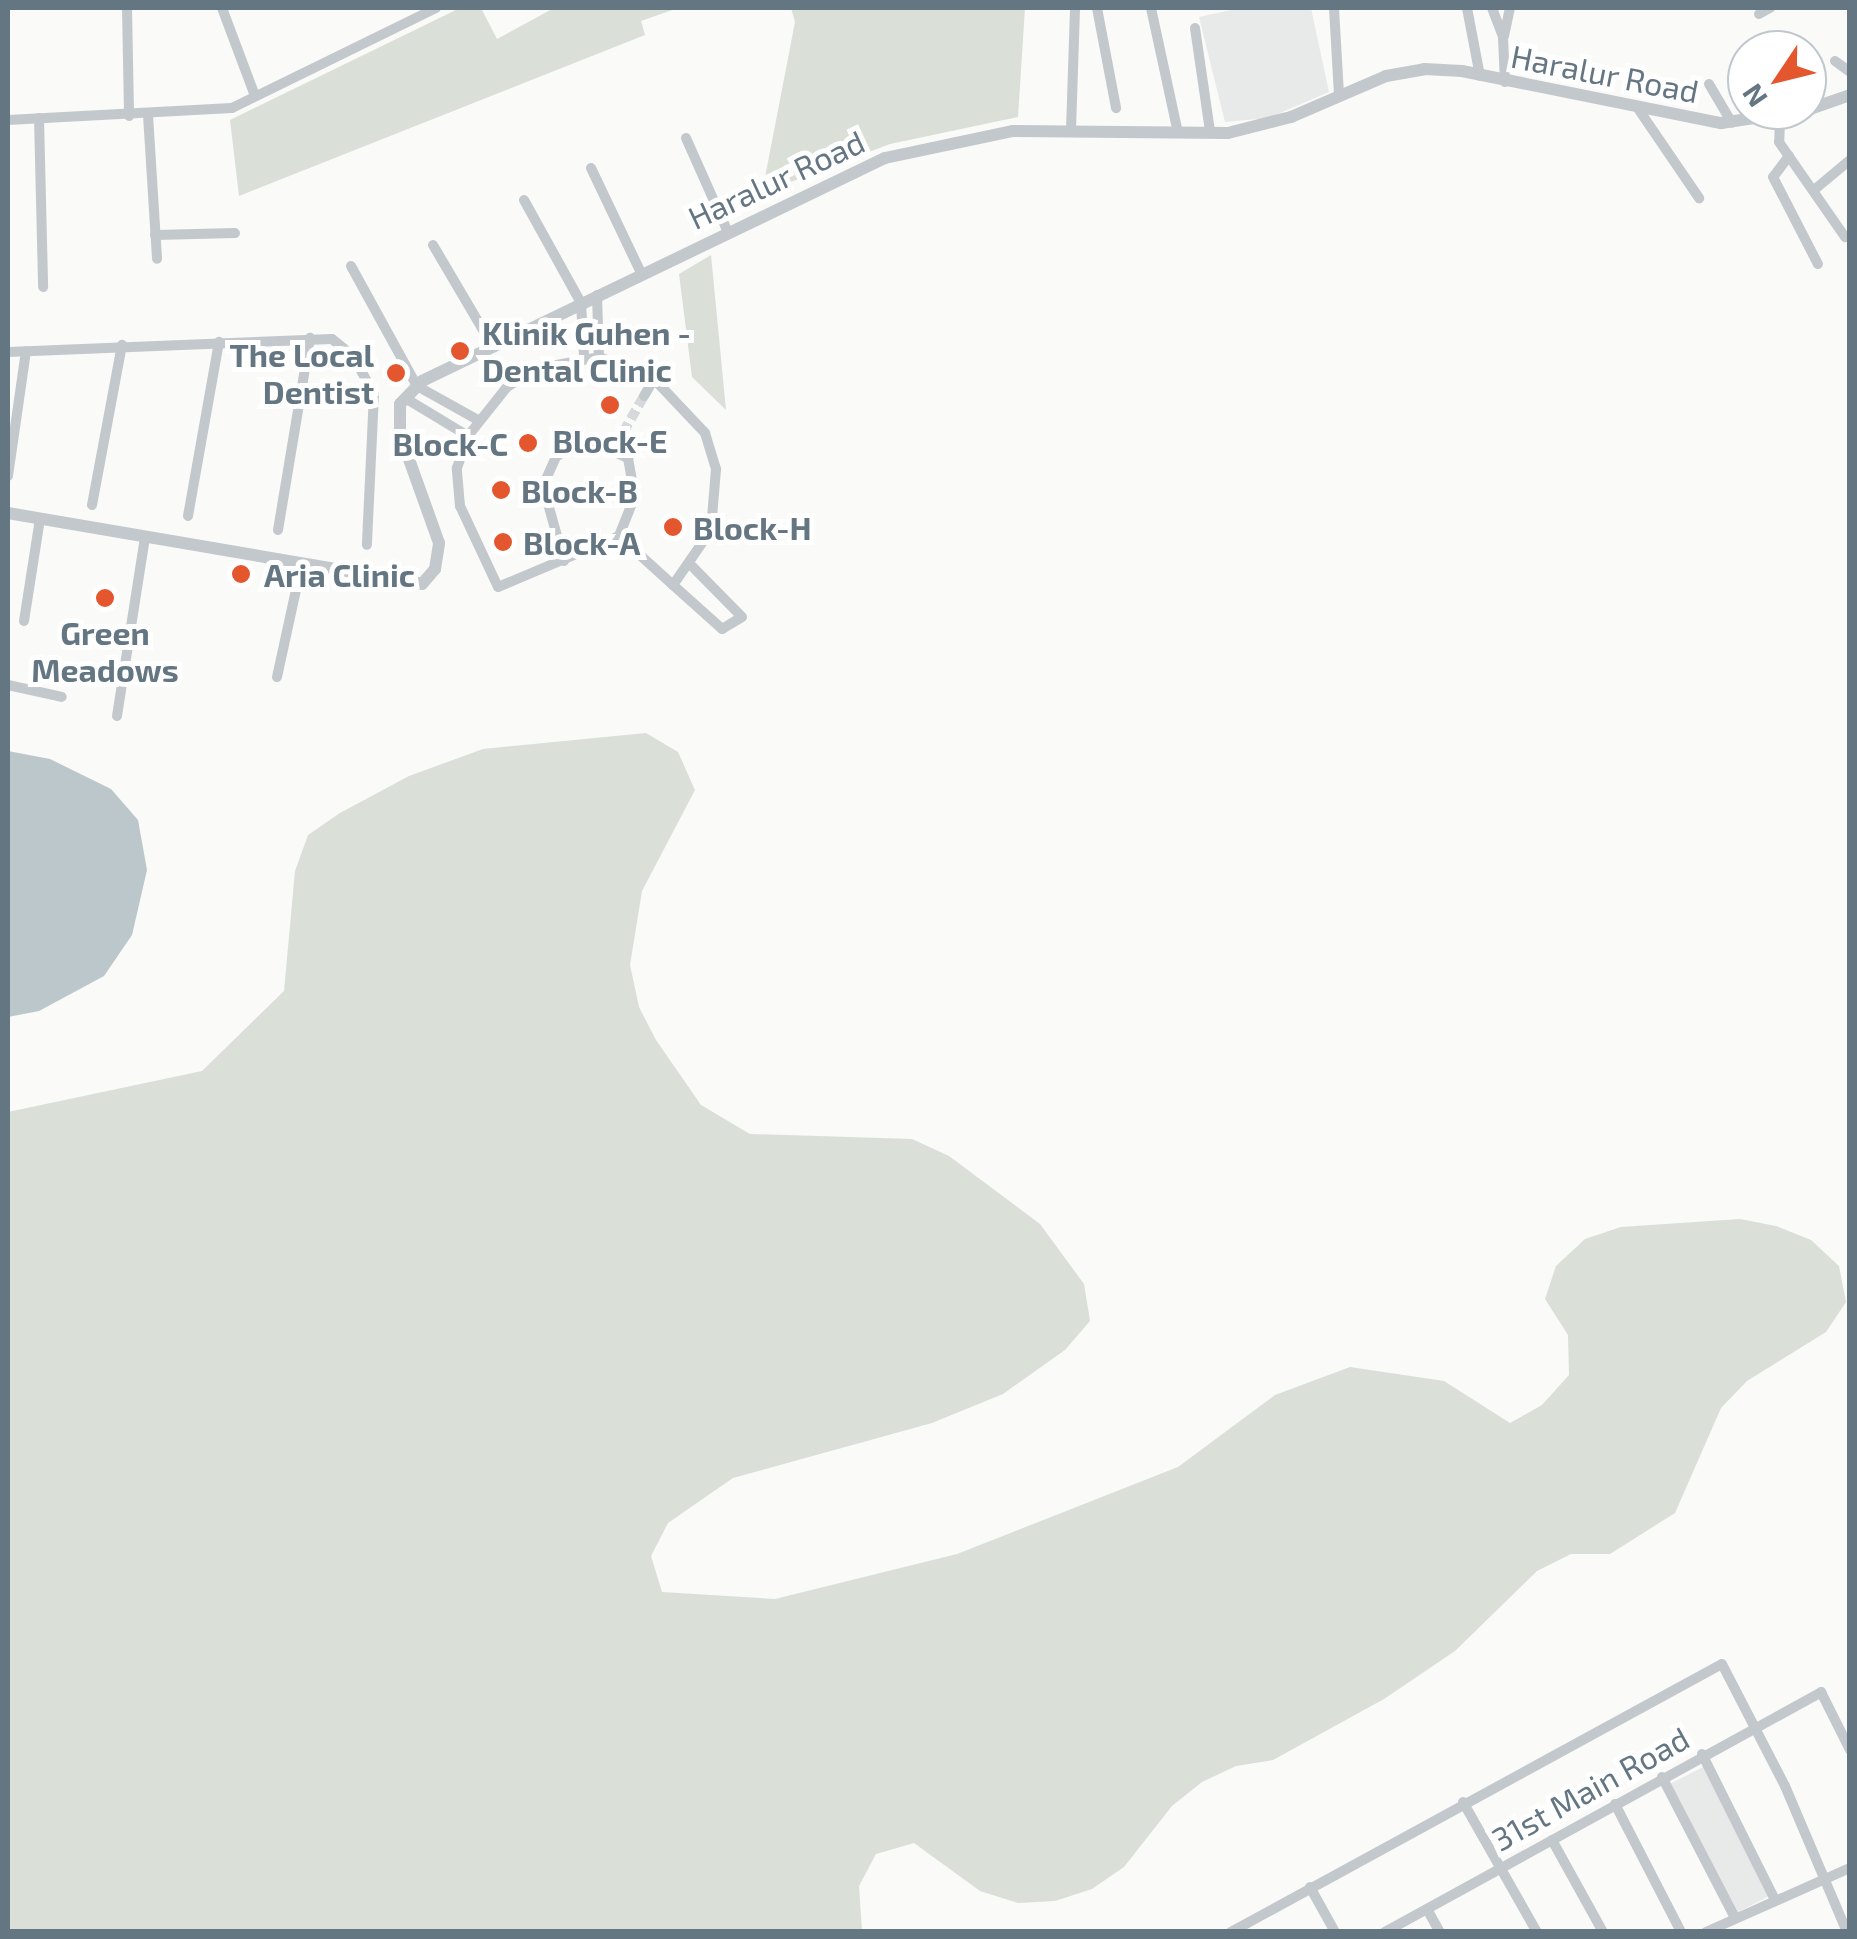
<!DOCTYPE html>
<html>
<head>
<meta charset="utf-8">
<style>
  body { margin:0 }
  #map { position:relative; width:1857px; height:1939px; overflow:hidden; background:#fafaf8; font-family:"Exo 2",sans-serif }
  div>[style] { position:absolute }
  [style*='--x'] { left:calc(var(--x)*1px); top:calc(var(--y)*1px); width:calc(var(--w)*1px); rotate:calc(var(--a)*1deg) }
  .built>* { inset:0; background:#e8e9e9; transform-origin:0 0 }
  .green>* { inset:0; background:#dadfd7 }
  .water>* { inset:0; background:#bbc7cb }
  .minor-tunnel>* { height:10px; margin-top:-5px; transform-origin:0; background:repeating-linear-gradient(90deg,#d5d9db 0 10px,transparent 0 15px) }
  .minor>* { height:10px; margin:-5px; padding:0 5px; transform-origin:5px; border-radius:5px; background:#c3c8cc }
  .tertiary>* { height:12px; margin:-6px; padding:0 6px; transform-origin:6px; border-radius:6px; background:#c3c8cc }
  .dots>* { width:28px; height:28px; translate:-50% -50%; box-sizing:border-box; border:5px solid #fff; border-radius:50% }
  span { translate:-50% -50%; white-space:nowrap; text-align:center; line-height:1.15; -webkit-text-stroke:10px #fff; paint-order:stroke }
  .street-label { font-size:32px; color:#657683 }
  .poi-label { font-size:32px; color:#657683; font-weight:700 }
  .left { translate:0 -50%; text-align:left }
  .right { translate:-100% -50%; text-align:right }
  .frame { position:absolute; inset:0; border:10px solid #657683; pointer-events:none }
  .north { position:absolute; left:1727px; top:30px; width:100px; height:100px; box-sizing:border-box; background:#fff; border:2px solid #c1c8cd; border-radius:50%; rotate:235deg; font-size:28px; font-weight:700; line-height:40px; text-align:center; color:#657683 }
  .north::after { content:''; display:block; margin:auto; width:35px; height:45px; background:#e4572e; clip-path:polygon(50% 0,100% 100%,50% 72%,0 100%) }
</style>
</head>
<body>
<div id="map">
  <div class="built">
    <div style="clip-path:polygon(1240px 8px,1311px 8px,1329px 92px,1268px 118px,1225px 122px,1199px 17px)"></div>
    <div style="left:1703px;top:1767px;width:145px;height:37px;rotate:63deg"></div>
  </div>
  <div class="green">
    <div style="clip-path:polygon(460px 8px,481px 8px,497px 39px,554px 8px,678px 8px,641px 21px,645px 35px,239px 196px,230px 120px)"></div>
    <div style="clip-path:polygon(791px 8px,1025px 8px,1018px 117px,890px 144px,762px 193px,795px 22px)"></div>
    <div style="clip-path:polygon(711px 255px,726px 410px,692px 377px,679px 274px)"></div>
    <div style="clip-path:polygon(646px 733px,678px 752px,695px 790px,642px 891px,630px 965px,639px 1007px,656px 1040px,701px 1105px,750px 1134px,912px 1139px,949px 1156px,1040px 1224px,1084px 1284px,1090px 1321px,1065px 1350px,1003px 1394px,932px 1423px,733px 1478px,668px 1523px,651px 1556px,662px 1592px,775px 1599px,957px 1554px,1178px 1467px,1275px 1395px,1350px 1367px,1444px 1381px,1510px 1423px,1542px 1405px,1569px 1375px,1568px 1335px,1545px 1299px,1556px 1266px,1585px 1239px,1621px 1227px,1740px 1219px,1776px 1226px,1811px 1240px,1839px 1266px,1846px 1302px,1826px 1332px,1747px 1381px,1721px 1408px,1675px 1513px,1610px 1554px,1571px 1554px,1537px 1571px,1455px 1651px,1384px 1699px,1273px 1760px,1236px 1766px,1202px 1782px,1172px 1806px,1124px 1867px,1092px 1889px,1055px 1901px,1018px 1903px,980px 1891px,914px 1843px,876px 1854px,859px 1886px,862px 1931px,8px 1931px,8px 1112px,202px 1071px,284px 991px,295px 871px,308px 835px,340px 813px,409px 776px,483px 749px)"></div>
  </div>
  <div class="water">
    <div style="clip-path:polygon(8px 751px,50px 759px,111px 789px,138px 820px,147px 870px,132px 935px,104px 976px,39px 1011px,8px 1017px)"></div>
  </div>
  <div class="minor-tunnel">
    <div style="--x:616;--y:445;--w:56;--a:-60.3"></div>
  </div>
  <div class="minor">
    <div style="--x:127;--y:8;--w:108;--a:88.9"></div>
    <div style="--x:222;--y:8;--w:94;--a:69.4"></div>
    <div style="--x:1097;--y:8;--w:102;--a:79.2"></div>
    <div style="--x:1151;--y:8;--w:123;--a:77.8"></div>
    <div style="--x:1334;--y:8;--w:87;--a:86.7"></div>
    <div style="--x:1467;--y:8;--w:69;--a:79.2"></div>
    <div style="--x:1492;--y:8;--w:31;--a:69"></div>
    <div style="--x:1503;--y:37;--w:45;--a:87.5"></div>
    <div style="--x:1759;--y:14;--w:13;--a:-29"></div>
    <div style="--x:1195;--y:28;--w:104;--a:81.7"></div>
    <div style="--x:1504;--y:36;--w:29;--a:-78"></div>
    <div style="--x:1835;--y:61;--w:19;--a:36"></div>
    <div style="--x:1709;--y:84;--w:45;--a:59.5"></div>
    <div style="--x:1639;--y:110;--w:107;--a:55.7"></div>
    <div style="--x:148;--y:115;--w:144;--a:86.4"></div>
    <div style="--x:39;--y:118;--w:169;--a:88.6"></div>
    <div style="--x:1780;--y:119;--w:23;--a:92"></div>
    <div style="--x:1779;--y:142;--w:116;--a:55.2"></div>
    <div style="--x:8;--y:120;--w:224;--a:-3.1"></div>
    <div style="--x:232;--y:108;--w:227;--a:-26.1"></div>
    <div style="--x:1071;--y:130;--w:122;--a:-88.1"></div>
    <div style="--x:686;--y:138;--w:101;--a:66"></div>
    <div style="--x:1789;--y:156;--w:26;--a:127"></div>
    <div style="--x:1773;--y:177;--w:98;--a:62.7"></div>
    <div style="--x:591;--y:168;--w:116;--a:64.5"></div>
    <div style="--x:1814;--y:190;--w:47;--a:-39.8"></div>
    <div style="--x:524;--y:200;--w:118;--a:61"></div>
    <div style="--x:581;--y:303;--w:52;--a:86.7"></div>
    <div style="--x:155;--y:235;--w:80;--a:-1.4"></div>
    <div style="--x:433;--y:245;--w:118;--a:59.5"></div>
    <div style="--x:351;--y:266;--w:137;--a:61.2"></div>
    <div style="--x:417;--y:386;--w:70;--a:29.1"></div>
    <div style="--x:597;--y:295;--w:62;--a:88.2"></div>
    <div style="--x:8;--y:352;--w:324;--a:-2.3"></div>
    <div style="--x:332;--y:339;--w:27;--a:39"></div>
    <div style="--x:353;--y:356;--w:43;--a:61.1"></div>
    <div style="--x:374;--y:394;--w:151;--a:92.7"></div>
    <div style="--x:599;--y:357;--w:59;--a:21.8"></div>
    <div style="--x:654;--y:379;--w:74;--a:46.6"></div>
    <div style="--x:705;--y:433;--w:38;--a:73"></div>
    <div style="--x:716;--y:469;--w:61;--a:94.7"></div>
    <div style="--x:711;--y:530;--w:67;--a:124.6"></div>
    <div style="--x:673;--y:585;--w:73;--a:-137.8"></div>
    <div style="--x:619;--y:536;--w:131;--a:157.1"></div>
    <div style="--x:498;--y:587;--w:89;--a:-115.1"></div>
    <div style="--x:460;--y:506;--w:38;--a:-95"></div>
    <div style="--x:457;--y:468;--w:34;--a:-71"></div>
    <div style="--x:468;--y:436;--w:63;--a:-51.5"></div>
    <div style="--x:507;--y:387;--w:33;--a:-33"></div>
    <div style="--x:535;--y:369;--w:65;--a:-10.6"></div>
    <div style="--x:644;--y:396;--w:20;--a:-60"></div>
    <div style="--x:405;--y:398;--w:74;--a:31.1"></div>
    <div style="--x:8;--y:476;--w:126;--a:-81.8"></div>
    <div style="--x:92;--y:505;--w:163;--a:-79.4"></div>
    <div style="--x:188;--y:516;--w:177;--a:-79.9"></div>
    <div style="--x:278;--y:530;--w:195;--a:-80.5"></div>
    <div style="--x:564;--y:561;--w:78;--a:-105.6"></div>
    <div style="--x:543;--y:486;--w:32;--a:-66"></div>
    <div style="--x:556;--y:457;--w:22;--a:-36"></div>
    <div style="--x:574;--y:444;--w:16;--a:-11"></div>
    <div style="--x:590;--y:441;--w:42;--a:24.1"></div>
    <div style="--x:628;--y:458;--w:39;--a:80"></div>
    <div style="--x:635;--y:496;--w:43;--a:111.8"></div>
    <div style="--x:673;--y:585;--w:66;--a:41.9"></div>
    <div style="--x:722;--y:629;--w:23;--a:-31"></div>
    <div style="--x:742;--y:617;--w:74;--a:-134.5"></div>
    <div style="--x:24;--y:621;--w:103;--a:-81.1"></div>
    <div style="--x:277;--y:677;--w:113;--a:-77.7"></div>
    <div style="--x:8;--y:685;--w:55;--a:12.5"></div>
    <div style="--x:117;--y:716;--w:180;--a:-81.1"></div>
    <div style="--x:1702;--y:1754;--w:161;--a:63.4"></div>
    <div style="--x:1662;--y:1777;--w:159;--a:62.6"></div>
    <div style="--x:1463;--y:1802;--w:150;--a:60.4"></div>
    <div style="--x:1615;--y:1804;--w:144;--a:62.7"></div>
    <div style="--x:1552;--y:1840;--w:105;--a:61"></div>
    <div style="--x:1310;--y:1887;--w:51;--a:60.9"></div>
    <div style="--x:1427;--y:1909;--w:26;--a:61"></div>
    <div style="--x:1231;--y:1932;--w:559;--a:-28.63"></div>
    <div style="--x:1722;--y:1664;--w:137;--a:62.7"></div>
    <div style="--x:1785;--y:1786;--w:159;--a:67"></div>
    <div style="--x:1385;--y:1932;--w:498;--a:-28.8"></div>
    <div style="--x:1821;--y:1692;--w:65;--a:63.4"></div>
    <div style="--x:1706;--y:1932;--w:158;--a:-24"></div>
  </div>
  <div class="tertiary">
    <div style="--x:1807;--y:110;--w:46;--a:-19.2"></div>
    <div style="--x:8;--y:513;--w:420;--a:9.7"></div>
    <div style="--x:422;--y:584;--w:20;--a:-49"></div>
    <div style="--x:435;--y:569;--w:26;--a:-81"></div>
    <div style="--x:439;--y:543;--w:116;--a:-109.7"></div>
    <div style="--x:400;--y:434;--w:30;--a:-90"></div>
    <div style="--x:400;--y:404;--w:32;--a:-46"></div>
    <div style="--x:422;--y:381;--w:514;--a:-25.72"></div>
    <div style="--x:885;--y:158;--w:131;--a:-11.9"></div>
    <div style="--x:1013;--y:131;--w:215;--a:0.5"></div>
    <div style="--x:1228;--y:133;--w:65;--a:-14.3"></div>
    <div style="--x:1291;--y:117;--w:103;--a:-23.3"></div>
    <div style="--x:1386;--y:76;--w:39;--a:-10"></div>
    <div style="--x:1424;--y:69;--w:38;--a:3"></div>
    <div style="--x:1462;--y:71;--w:264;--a:11.4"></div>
    <div style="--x:1721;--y:123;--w:87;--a:-8.6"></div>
  </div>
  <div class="dots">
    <div style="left:460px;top:351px;background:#e4572e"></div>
    <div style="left:396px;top:373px;background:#e4572e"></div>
    <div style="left:610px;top:405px;background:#e4572e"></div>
    <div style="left:528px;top:443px;background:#e4572e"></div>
    <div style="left:501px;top:490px;background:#e4572e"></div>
    <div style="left:673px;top:527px;background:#e4572e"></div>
    <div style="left:503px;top:542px;background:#e4572e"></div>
    <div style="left:241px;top:574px;background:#e4572e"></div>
    <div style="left:105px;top:598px;background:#e4572e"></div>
  </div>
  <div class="street-label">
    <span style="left:1605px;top:73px;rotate:11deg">Haralur Road</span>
    <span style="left:776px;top:179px;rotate:-25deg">Haralur Road</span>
    <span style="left:1590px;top:1788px;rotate:-29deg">31st Main Road</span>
  </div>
  <div class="poi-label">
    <span class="left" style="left:482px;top:351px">Klinik Guhen -<br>Dental Clinic</span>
    <span class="right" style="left:374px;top:373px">The Local<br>Dentist</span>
    <span style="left:610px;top:440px">Block-E</span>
    <span class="right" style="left:508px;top:443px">Block-C</span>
    <span class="left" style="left:521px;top:490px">Block-B</span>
    <span class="left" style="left:693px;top:527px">Block-H</span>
    <span class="left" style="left:523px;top:542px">Block-A</span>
    <span class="left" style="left:264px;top:574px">Aria Clinic</span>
    <span style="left:105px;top:651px">Green<br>Meadows</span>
  </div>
  <div class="frame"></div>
  <div class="north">N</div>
</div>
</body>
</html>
